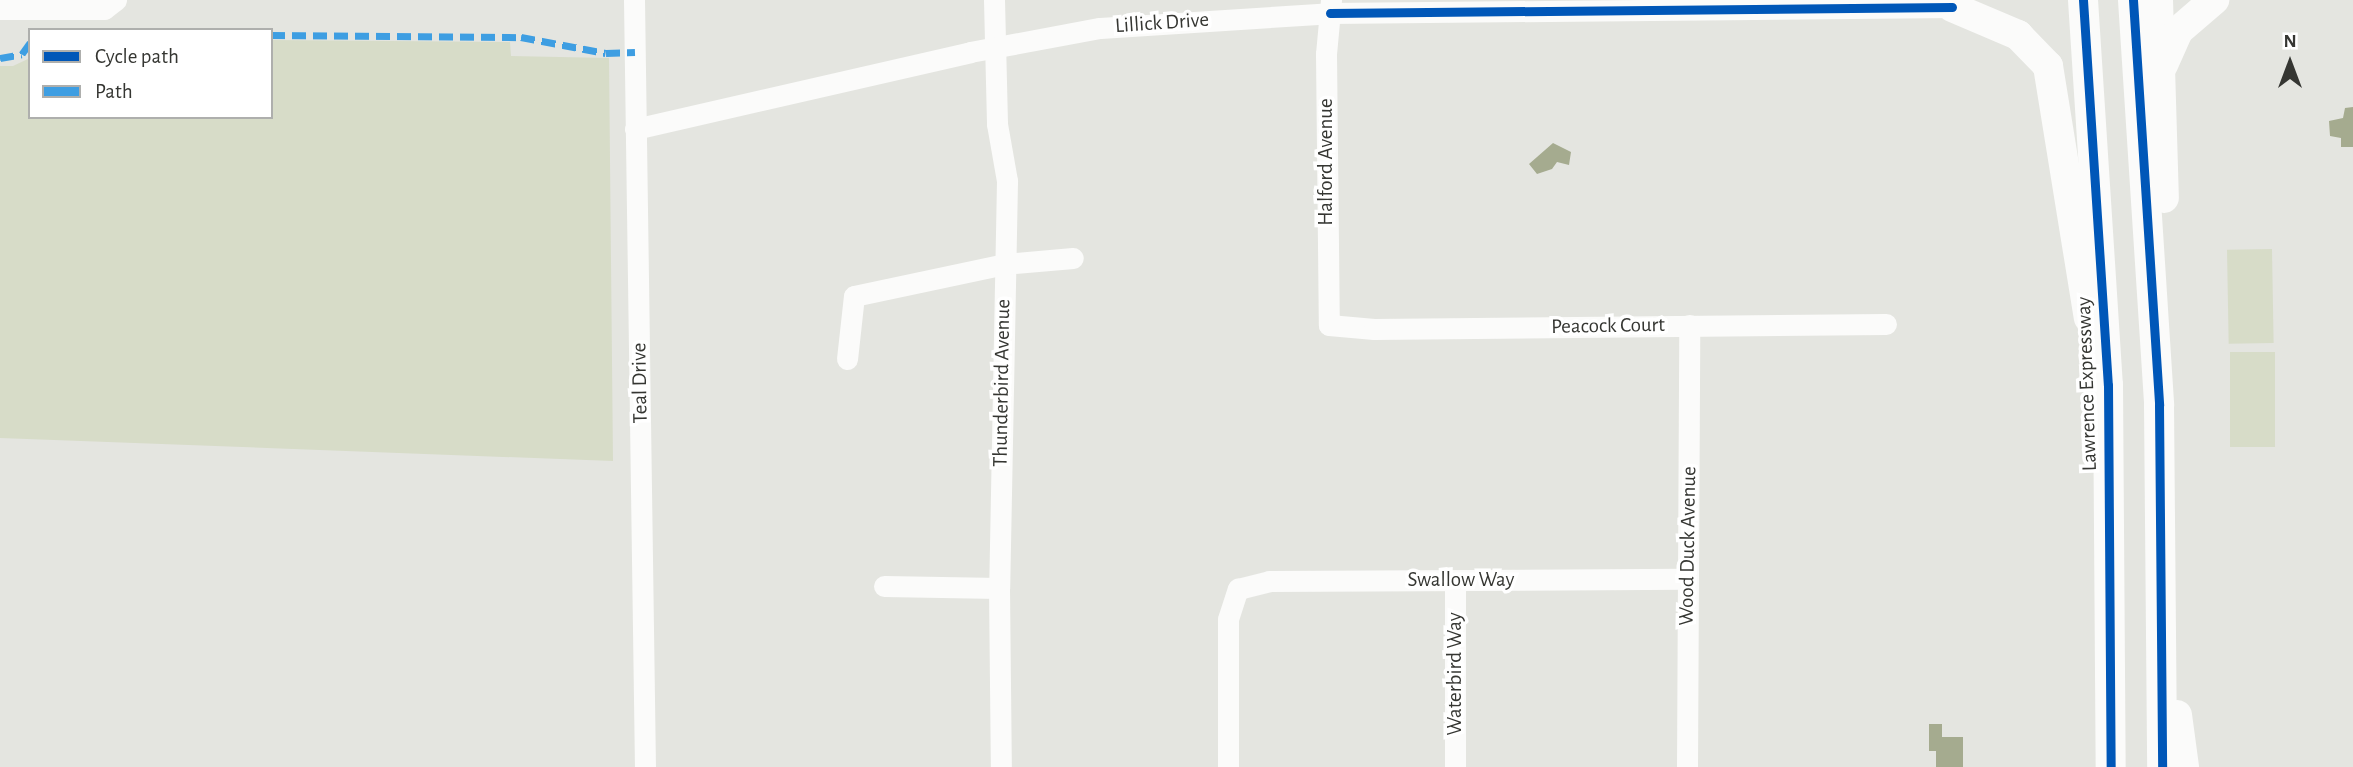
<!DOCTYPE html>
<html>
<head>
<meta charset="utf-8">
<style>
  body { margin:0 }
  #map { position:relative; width:2353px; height:767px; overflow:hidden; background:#e4e5e0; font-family:"Alegreya Sans",sans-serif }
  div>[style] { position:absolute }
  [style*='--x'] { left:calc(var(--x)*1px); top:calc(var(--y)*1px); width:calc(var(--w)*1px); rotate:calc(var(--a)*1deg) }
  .green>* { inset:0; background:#d7dcc8; transform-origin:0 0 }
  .water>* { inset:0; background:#a5ab8f }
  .minor>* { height:21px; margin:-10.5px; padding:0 10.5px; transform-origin:10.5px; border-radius:10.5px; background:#fbfbfa }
  .highway>* { height:30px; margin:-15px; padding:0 15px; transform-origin:15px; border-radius:15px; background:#fbfbfa }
  .quiet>* { height:7px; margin-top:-3.5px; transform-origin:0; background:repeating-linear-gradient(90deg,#3e9ee2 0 14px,transparent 0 21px) }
  .cycleway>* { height:9px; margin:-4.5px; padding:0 4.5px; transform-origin:4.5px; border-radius:4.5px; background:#0057b8 }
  span { translate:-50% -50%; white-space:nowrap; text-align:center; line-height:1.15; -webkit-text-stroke:7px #fff; paint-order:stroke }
  .street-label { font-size:21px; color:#353632 }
  .legend { position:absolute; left:28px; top:28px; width:245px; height:91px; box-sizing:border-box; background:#fff; border:2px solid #aeafad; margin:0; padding:9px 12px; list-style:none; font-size:21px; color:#353632 }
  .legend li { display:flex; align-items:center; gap:14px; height:35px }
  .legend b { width:35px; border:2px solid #aeafad }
  .north { position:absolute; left:2255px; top:28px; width:70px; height:70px; -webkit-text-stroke:5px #fff; paint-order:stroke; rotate:0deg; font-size:19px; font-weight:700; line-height:28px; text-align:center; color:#353632 }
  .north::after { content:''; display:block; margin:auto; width:24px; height:32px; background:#353632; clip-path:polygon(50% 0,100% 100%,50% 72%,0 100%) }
</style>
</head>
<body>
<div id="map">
  <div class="green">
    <div style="clip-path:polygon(271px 40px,510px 42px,511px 56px,609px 58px,613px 461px,0 438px,0 66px,13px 66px,30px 58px,30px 117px,271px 117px)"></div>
    <div style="left:2272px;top:249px;width:94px;height:45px;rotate:89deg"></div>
    <div style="left:2230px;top:352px;width:45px;height:95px"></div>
  </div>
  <div class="water">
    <div style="clip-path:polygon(2353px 107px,2353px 147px,2341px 147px,2341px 138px,2330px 136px,2329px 121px,2343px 118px,2345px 108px)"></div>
    <div style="clip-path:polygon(1553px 143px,1571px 152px,1569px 165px,1557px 162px,1552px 169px,1537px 174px,1529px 164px)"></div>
    <div style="clip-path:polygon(1929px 724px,1942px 724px,1942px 737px,1963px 737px,1963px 767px,1936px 767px,1936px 751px,1929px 751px)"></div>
  </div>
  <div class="minor">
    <div style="--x:634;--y:0;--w:767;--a:89.18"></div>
    <div style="--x:994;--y:0;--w:124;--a:88.6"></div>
    <div style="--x:997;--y:124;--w:58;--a:80"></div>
    <div style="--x:1007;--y:181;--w:407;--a:91.1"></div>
    <div style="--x:999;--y:588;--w:179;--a:89.4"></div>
    <div style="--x:1331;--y:0;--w:54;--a:95.3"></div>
    <div style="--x:1326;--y:54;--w:271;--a:89.4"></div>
    <div style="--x:1329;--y:325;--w:45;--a:5.1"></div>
    <div style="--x:1374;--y:329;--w:512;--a:-0.56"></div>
    <div style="--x:0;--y:9;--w:104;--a:0"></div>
    <div style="--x:104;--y:9;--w:15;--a:-37"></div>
    <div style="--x:635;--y:129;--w:344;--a:-12.9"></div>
    <div style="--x:970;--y:52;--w:132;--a:-10.5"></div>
    <div style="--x:1100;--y:28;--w:230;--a:-3.7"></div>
    <div style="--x:1330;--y:13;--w:622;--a:-0.55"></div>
    <div style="--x:847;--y:359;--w:63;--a:-83.7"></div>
    <div style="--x:854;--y:296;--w:153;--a:-12"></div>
    <div style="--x:1004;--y:264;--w:69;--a:-5"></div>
    <div style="--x:884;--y:586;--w:115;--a:1"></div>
    <div style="--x:1228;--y:767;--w:148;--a:-90"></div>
    <div style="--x:1228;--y:619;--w:32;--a:-72"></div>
    <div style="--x:1238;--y:589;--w:32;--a:-14"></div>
    <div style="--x:1269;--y:581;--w:417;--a:-0.3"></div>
    <div style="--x:1455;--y:767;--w:186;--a:-90"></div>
    <div style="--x:1687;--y:767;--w:442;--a:-89.7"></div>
  </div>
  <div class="highway">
    <div style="--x:2083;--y:0;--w:386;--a:86.3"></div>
    <div style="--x:2108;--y:385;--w:382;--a:89.6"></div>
    <div style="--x:2133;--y:0;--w:406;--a:86.3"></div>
    <div style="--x:2159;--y:405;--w:362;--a:89.5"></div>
    <div style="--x:2158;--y:0;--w:198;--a:88.3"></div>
    <div style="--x:1952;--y:7;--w:72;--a:23"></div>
    <div style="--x:2018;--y:35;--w:43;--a:45.9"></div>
    <div style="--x:2048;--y:66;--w:255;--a:80.8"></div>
    <div style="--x:2163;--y:65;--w:37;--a:-66"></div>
    <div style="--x:2178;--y:31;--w:48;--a:-40.7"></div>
    <div style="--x:2177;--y:715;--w:52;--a:82.3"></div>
  </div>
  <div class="quiet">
    <div style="--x:271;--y:35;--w:250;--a:0.5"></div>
    <div style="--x:521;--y:37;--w:86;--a:10.7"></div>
    <div style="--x:606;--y:53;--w:29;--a:-2"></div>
    <div style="--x:0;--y:58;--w:22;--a:-10"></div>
    <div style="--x:22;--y:54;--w:14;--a:-54"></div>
  </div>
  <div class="cycleway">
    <div style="--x:2083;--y:0;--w:386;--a:86.3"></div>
    <div style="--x:2108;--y:385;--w:382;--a:89.6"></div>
    <div style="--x:2133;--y:0;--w:406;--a:86.3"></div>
    <div style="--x:2159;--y:405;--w:362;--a:89.5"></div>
    <div style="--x:1330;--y:13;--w:622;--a:-0.55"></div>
  </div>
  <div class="street-label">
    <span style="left:1162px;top:23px;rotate:-4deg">Lillick Drive</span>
    <span style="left:1326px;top:162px;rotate:-90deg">Halford Avenue</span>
    <span style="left:1608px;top:326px;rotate:-1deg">Peacock Court</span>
    <span style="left:640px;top:383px;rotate:-91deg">Teal Drive</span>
    <span style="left:1002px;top:383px;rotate:-89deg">Thunderbird Avenue</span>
    <span style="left:2087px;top:384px;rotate:-92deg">Lawrence Expressway</span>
    <span style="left:1688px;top:546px;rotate:-89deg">Wood Duck Avenue</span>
    <span style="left:1461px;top:580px">Swallow Way</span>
    <span style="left:1455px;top:674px;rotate:-90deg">Waterbird Way</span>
  </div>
  <ul class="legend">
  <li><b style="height:9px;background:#0057b8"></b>Cycle path</li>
  <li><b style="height:9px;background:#3e9ee2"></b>Path</li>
  </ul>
  <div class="north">N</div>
</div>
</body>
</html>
